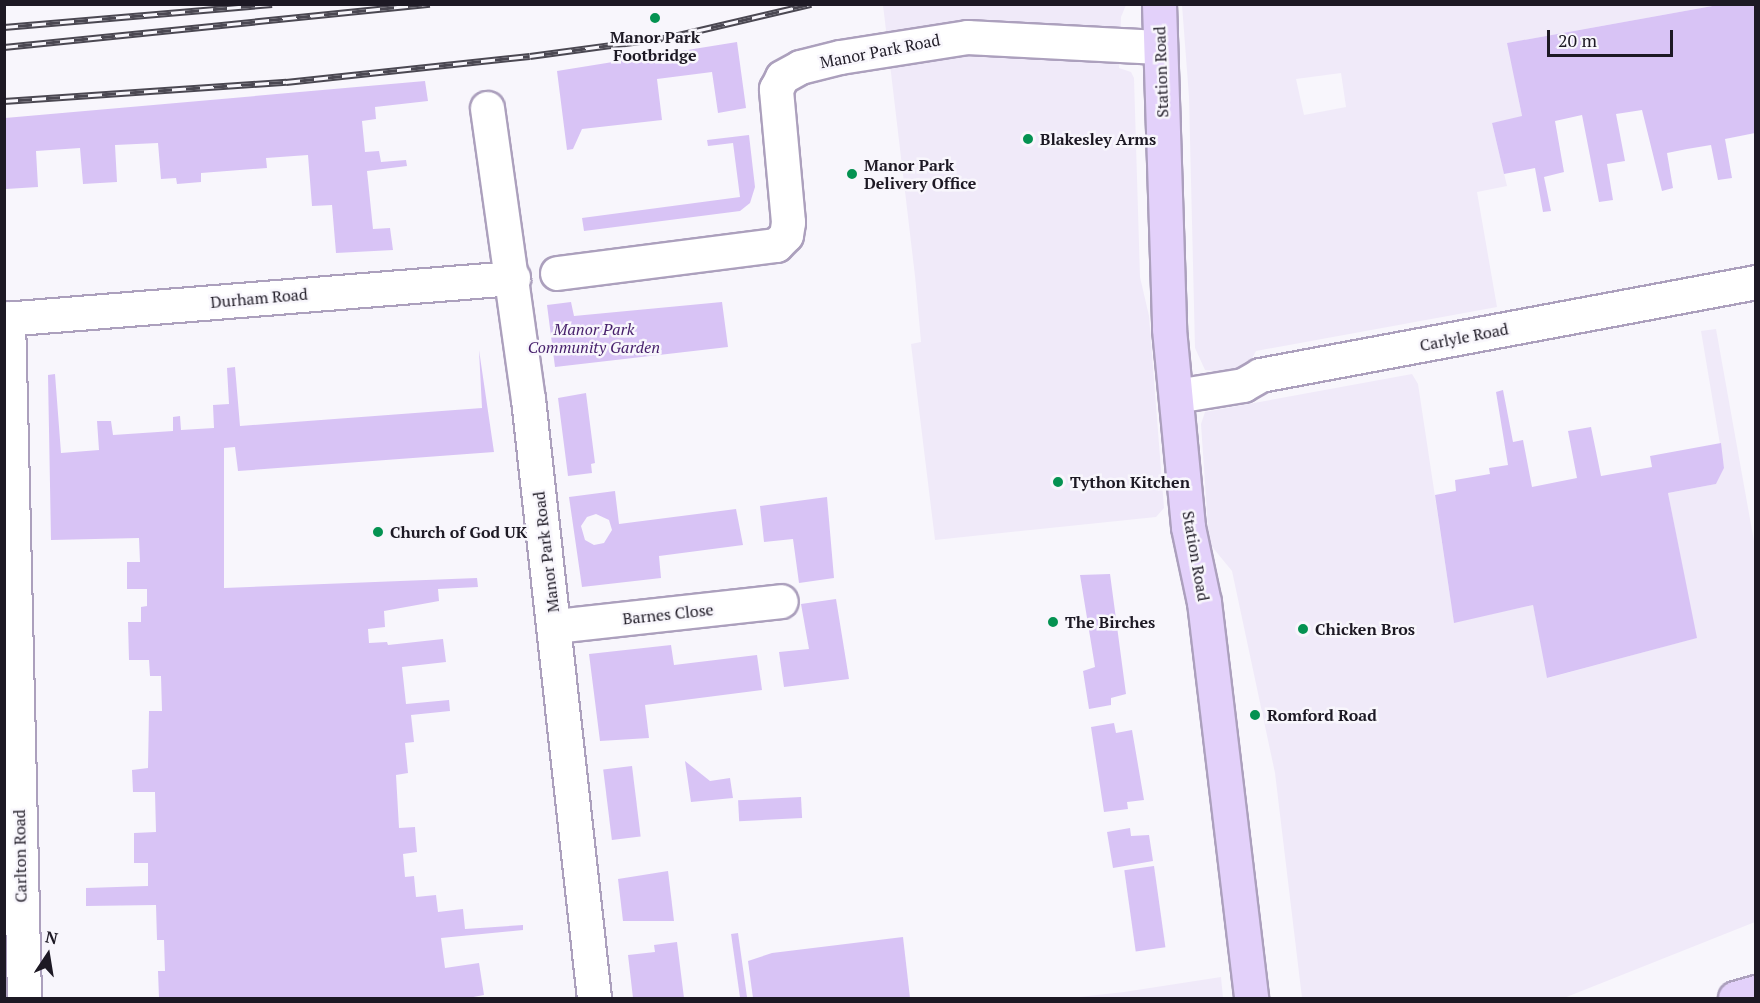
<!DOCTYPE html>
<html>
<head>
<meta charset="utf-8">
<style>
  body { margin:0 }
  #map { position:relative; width:1760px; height:1003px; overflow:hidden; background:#f8f6fc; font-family:"PT Serif",serif }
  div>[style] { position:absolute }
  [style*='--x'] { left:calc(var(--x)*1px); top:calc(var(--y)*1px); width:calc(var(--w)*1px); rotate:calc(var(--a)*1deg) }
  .built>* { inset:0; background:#f0eaf9 }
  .green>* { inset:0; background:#d8c3f5; transform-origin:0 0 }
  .roads { filter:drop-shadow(2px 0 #aca0bd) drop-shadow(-2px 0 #aca0bd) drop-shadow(0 2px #aca0bd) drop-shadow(0 -2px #aca0bd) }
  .street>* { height:33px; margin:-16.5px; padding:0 16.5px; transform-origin:16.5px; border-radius:16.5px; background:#fff }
  .primary>* { height:33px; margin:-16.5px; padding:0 16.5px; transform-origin:16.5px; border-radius:16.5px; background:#e3d1fa }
  .rail>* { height:7px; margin-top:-3.5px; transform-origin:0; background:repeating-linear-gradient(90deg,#f8f6fc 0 14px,#4b4852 0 28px); box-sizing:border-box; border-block:2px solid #4b4852 }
  .dots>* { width:16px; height:16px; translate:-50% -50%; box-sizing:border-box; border:3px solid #f8f6fc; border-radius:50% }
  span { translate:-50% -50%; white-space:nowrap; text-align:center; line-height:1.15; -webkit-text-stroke:5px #f8f6fc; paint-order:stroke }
  .poi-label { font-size:16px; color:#1d1924; font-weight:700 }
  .left { translate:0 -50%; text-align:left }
  .street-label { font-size:16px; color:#1d1924 }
  .park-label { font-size:16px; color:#461f6b; font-style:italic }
  .frame { position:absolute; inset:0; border:6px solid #1d1924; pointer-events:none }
  .north { position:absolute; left:18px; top:925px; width:60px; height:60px; -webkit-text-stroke:4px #f8f6fc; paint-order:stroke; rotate:12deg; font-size:16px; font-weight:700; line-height:24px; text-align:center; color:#1d1924 }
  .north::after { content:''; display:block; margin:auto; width:21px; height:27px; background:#1d1924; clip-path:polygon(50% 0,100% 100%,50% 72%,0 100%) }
  .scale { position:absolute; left:1547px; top:30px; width:126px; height:27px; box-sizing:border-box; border:3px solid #1d1924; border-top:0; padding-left:8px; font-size:18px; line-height:21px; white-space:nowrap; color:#1d1924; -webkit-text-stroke:4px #f8f6fc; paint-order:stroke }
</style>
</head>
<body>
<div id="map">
  <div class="built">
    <div style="clip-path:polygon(883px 5px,1126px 5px,1121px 17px,1119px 68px,1131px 72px,1134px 78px,1140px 277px,1149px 316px,1164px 508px,1156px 517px,935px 540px,911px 344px,921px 342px,915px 276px)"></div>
    <div style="clip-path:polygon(evenodd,1182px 5px,1718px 5px,1508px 43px,1522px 117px,1492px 123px,1507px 186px,1477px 192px,1497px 307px,1256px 351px,1247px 368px,1215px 371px,1205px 370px,1195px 348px,1189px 97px,1182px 5px,1341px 73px,1346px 107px,1304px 115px,1296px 79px,1341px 73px)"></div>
    <div style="clip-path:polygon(1716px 329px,1755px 547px,1755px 922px,1564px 998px,1302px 998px,1275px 773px,1232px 571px,1209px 543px,1201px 424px,1205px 412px,1412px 374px,1418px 384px,1454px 622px,1533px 605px,1548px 678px,1696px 638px,1668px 493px,1716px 484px,1724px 468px,1701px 331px)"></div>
    <div style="clip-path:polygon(1221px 977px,1223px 998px,1070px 998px,1124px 992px)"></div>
  </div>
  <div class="green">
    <div style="clip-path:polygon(1718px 5px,1755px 5px,1755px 133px,1725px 139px,1732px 178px,1718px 180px,1711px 145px,1687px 149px,1667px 153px,1673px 188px,1662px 191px,1642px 110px,1616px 114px,1625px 161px,1607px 164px,1613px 200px,1599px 202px,1582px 115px,1555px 121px,1564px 172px,1544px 177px,1551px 211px,1543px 212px,1535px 168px,1504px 174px,1492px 123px,1522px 116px,1507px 43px)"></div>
    <div style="clip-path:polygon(737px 42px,746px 108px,718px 113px,712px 72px,657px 79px,662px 120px,582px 129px,573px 149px,567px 150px,557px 71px)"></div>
    <div style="clip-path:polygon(425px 81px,428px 101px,375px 107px,376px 119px,362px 121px,365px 152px,379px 151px,381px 162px,406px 160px,407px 166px,367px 171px,373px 229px,390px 228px,393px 250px,336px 253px,332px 205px,312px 206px,308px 155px,266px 158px,267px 168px,201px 173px,201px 182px,177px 184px,176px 178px,161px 179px,158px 143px,115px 145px,117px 182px,83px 184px,80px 148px,36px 151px,38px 187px,6px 189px,5px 118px)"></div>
    <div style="clip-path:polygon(749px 135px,755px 187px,750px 203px,740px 211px,584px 231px,582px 218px,740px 197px,733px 143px,708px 146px,707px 140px)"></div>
    <div style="clip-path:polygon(571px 302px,574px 316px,722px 302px,728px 347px,555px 367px,547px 305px)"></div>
    <div style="clip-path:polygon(479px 350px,494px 452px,238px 471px,235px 447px,224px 448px,224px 588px,477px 578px,478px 587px,438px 589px,439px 601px,384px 611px,385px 627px,368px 629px,369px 643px,387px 642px,388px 645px,443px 639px,446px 662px,402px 667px,406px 704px,449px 700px,450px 711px,411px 715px,414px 742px,405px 743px,408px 773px,396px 775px,399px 828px,415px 827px,416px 841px,417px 852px,403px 854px,405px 877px,414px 876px,416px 897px,436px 895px,438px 912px,463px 909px,465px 929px,523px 925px,523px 930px,441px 938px,445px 968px,479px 963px,484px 995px,468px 998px,159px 998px,158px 971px,165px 971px,164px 940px,157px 940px,156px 905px,86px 906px,86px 888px,148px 886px,148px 863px,134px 863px,134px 833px,156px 832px,155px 792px,133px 792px,132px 770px,148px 768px,149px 711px,162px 711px,161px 676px,150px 676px,149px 660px,129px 660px,128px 622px,141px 622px,141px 607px,147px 606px,147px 589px,127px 589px,127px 562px,140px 562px,139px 538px,51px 540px,48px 375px,55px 374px,61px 453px,99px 450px,97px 421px,111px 421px,113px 435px,173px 431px,173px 417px,180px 416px,181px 430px,214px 428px,213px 405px,229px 404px,227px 368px,235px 367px,240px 426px,482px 408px)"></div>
    <div style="clip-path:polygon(1503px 390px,1513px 442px,1523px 440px,1532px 487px,1577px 478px,1568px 431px,1591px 427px,1601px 476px,1652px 467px,1650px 456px,1721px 443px,1724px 468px,1716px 484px,1668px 493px,1697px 638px,1547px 678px,1533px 605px,1454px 623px,1435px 495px,1456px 491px,1455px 480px,1490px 474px,1489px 468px,1508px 465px,1496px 392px)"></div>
    <div style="clip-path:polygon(586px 393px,595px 463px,591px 464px,592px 473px,568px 476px,558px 398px)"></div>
    <div style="clip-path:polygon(evenodd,615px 491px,619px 524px,736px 509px,743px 545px,659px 556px,661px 578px,582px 587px,569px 497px,615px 491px,596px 514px,609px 520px,612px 530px,604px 543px,594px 545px,585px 540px,581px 526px,587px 517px,596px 514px)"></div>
    <div style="clip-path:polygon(827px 497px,834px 578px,799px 583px,793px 539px,764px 542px,760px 506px)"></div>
    <div style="clip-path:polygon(1110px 574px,1126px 694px,1111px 698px,1111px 705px,1089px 709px,1083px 671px,1095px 667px,1080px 575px)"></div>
    <div style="clip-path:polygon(836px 599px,849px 679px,784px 687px,779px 652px,809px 649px,801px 604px)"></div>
    <div style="clip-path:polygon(671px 645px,674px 665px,757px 655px,762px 690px,645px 705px,649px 738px,600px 741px,589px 654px)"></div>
    <div style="clip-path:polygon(1114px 723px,1116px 733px,1132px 730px,1144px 800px,1127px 802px,1128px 809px,1104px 812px,1091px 727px)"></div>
    <div style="clip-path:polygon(685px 761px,710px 781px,730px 778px,733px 798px,691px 802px)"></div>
    <div style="left:632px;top:766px;width:71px;height:29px;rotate:83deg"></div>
    <div style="left:801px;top:797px;width:21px;height:63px;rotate:87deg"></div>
    <div style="clip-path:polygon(1130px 828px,1131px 836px,1149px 835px,1153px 861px,1113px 868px,1107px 832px)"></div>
    <div style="left:1154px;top:866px;width:82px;height:30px;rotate:82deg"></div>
    <div style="clip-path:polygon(668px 871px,674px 921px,623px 921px,618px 879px)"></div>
    <div style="left:738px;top:933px;width:66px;height:7px;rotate:82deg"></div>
    <div style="clip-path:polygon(903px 937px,910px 998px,753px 998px,748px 961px,772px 953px)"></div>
    <div style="clip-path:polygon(677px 942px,684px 998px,633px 998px,628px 955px,655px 952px,654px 945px)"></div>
  </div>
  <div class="roads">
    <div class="street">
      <div style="--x:487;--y:108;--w:294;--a:82"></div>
      <div style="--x:528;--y:399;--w:603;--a:83.71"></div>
      <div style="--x:557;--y:273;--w:221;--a:-7.3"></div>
      <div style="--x:776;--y:245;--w:14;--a:-45"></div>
      <div style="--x:786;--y:235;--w:13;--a:-81"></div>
      <div style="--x:788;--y:222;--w:134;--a:-95.2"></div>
      <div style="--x:776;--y:89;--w:13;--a:-63"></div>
      <div style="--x:782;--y:77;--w:21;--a:-29"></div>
      <div style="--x:800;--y:67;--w:41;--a:-14"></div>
      <div style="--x:840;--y:57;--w:129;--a:-8.9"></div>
      <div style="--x:967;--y:37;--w:192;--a:3"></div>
      <div style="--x:8;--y:318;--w:680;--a:88.65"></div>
      <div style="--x:4;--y:319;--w:511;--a:-4.61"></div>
      <div style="--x:1176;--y:396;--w:68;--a:-9.3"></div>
      <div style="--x:1243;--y:385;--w:20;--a:-30"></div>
      <div style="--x:1260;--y:375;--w:505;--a:-10.62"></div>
      <div style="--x:555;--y:626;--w:227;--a:-6.3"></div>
    </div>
    <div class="primary">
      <div style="--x:1159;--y:4;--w:325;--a:88.2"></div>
      <div style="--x:1169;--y:329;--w:199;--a:84.5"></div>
      <div style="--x:1188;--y:527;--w:77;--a:78"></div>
      <div style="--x:1204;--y:602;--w:399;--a:83.2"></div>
      <div style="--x:1735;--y:998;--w:22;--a:-16"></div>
    </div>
  </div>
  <div class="rail">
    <div style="--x:4;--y:27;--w:269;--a:-4.9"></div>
    <div style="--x:4;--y:47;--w:428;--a:-5.8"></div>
    <div style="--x:4;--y:101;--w:283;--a:-3.9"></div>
    <div style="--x:286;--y:82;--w:245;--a:-6.1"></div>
    <div style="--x:530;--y:56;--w:141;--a:-7.7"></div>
    <div style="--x:670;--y:37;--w:145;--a:-13.2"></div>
  </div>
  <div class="dots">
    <div style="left:655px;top:18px;background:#049251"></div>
    <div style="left:1028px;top:139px;background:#049251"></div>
    <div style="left:852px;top:174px;background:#049251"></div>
    <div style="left:1058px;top:482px;background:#049251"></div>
    <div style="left:378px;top:532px;background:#049251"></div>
    <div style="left:1053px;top:622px;background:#049251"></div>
    <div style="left:1303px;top:629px;background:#049251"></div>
    <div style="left:1255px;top:715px;background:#049251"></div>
  </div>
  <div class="poi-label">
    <span style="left:655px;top:46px">Manor Park<br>Footbridge</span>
    <span class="left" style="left:1040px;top:139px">Blakesley Arms</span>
    <span class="left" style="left:864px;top:174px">Manor Park<br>Delivery Office</span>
    <span class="left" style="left:1070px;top:482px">Tython Kitchen</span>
    <span class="left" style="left:390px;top:532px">Church of God UK</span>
    <span class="left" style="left:1065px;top:622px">The Birches</span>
    <span class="left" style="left:1315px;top:629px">Chicken Bros</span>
    <span class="left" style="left:1267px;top:715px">Romford Road</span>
  </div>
  <div class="street-label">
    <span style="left:880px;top:51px;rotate:-11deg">Manor Park Road</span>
    <span style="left:1161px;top:72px;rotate:-92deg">Station Road</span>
    <span style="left:259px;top:298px;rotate:-5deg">Durham Road</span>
    <span style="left:1464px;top:337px;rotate:-11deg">Carlyle Road</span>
    <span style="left:546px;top:552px;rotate:-97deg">Manor Park Road</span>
    <span style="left:1196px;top:556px;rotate:80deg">Station Road</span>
    <span style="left:668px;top:614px;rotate:-6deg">Barnes Close</span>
    <span style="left:20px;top:856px;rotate:-91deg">Carlton Road</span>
  </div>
  <div class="park-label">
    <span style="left:594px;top:338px">Manor Park<br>Community Garden</span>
  </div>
  <div class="frame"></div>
  <div class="north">N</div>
  <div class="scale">20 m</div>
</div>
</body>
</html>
